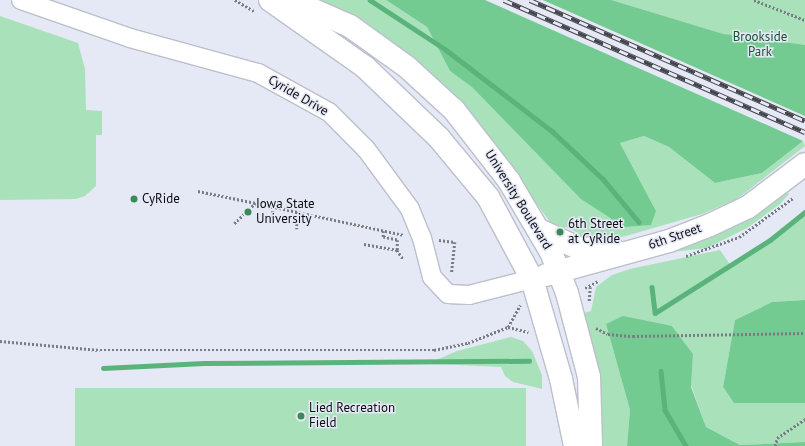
<!DOCTYPE html>
<html>
<head>
<meta charset="utf-8">
<style>
  body { margin:0 }
  #map { position:relative; width:805px; height:446px; overflow:hidden; background:#e5e8f5; font-family:"PT Sans",sans-serif }
  div>[style] { position:absolute }
  [style*='--x'] { left:calc(var(--x)*1px); top:calc(var(--y)*1px); width:calc(var(--w)*1px); rotate:calc(var(--a)*1deg) }
  .green>* { inset:0; background:#a9e2ba; transform-origin:0 0 }
  .forest>* { inset:0; background:#73cb92 }
  .stream>* { height:4.5px; margin:-2.25px; padding:0 2.25px; transform-origin:2.25px; border-radius:2.25px; background:#5bb37c }
  .path>* { height:2.5px; margin-top:-1.25px; transform-origin:0; background:repeating-linear-gradient(90deg,#7a7c84 0 2px,transparent 0 4px) }
  .roads { filter:drop-shadow(1px 0 #bcbfcc) drop-shadow(-1px 0 #bcbfcc) drop-shadow(0 1px #bcbfcc) drop-shadow(0 -1px #bcbfcc) }
  .minor>* { height:18px; margin:-9px; padding:0 9px; transform-origin:9px; border-radius:9px; background:#fff }
  .major>* { height:22px; margin:-11px; padding:0 11px; transform-origin:11px; border-radius:11px; background:#fff }
  .rail>* { height:4.5px; margin-top:-2.25px; transform-origin:0; background:repeating-linear-gradient(90deg,#e5e8f5 0 9px,#44454b 0 18px); box-sizing:border-box; border-block:1px solid #44454b }
  .dots>* { width:11px; height:11px; translate:-50% -50%; box-sizing:border-box; border:2px solid #e5e8f5; border-radius:50% }
  span { translate:-50% -50%; white-space:nowrap; text-align:center; line-height:1.15; -webkit-text-stroke:3px #e5e8f5; paint-order:stroke }
  .park-label { font-size:13px; color:#125430 }
  .street-label { font-size:13px; color:#0c0d11 }
  .poi-label { font-size:13px; color:#0c0d11 }
  .left { translate:0 -50%; text-align:left }
</style>
</head>
<body>
<div id="map">
  <div class="green">
    <div style="clip-path:polygon(317px 0,386px 0,427px 27px,450px 71px,656px 211px,620px 143px,644px 136px,669px 147px,715px 183px,762px 173px,803px 141px,805px 146px,737px 199px,702px 214px,619px 238px,574px 240px,578px 233px,566px 227px,561px 233px,550px 222px,468px 110px,415px 61px)"></div>
    <div style="clip-path:polygon(543px 0,805px 0,805px 116px)"></div>
    <div style="clip-path:polygon(0 16px,78px 43px,85px 69px,86px 110px,102px 111px,102px 135px,96px 135px,96px 186px,85px 196px,76px 199px,0 200px)"></div>
    <div style="clip-path:polygon(787px 192px,789px 194px,780px 204px,747px 228px,707px 248px,672px 252px,743px 222px)"></div>
    <div style="clip-path:polygon(805px 215px,805px 300px,772px 302px,735px 320px,723px 387px,734px 403px,805px 403px,805px 442px,740px 445px,706px 427px,691px 385px,693px 354px,672px 326px,606px 324px,630px 410px,627px 446px,600px 446px,584px 313px,591px 311px,596px 287px,612px 275px,630px 269px,720px 250px,731px 266px)"></div>
    <div style="clip-path:polygon(511px 337px,523px 341px,532px 351px,542px 375px,542px 389px,513px 382px,505px 376px,501px 367px,435px 364px,436px 360px,457px 351px)"></div>
    <div style="left:75px;top:388px;width:451px;height:58px"></div>
  </div>
  <div class="forest">
    <div style="clip-path:polygon(386px 0,485px 0,803px 141px,762px 173px,715px 183px,669px 147px,644px 136px,620px 143px,656px 211px,651px 225px,624px 227px,581px 199px,472px 87px,450px 71px,427px 27px)"></div>
    <div style="clip-path:polygon(543px 0,611px 0,723px 34px,805px 45px,805px 116px)"></div>
    <div style="clip-path:polygon(805px 300px,805px 403px,734px 403px,723px 387px,735px 320px,772px 302px)"></div>
    <div style="clip-path:polygon(623px 316px,672px 326px,693px 354px,691px 387px,706px 427px,740px 445px,805px 442px,805px 446px,627px 446px,630px 410px,606px 324px)"></div>
  </div>
  <div class="stream">
    <div style="--x:370;--y:0;--w:90;--a:33.2"></div>
    <div style="--x:445;--y:49;--w:135;--a:37.5"></div>
    <div style="--x:552;--y:131;--w:70;--a:43.3"></div>
    <div style="--x:603;--y:179;--w:56;--a:50.1"></div>
    <div style="--x:652;--y:287;--w:26;--a:83"></div>
    <div style="--x:655;--y:313;--w:136;--a:-32.4"></div>
    <div style="--x:770;--y:240;--w:45;--a:-38.7"></div>
    <div style="--x:103;--y:368;--w:101;--a:-2.8"></div>
    <div style="--x:204;--y:363;--w:325;--a:-0.4"></div>
    <div style="--x:661;--y:371;--w:39;--a:84"></div>
    <div style="--x:665;--y:410;--w:42;--a:59.7"></div>
  </div>
  <div class="path">
    <div style="--x:235;--y:0;--w:22;--a:30"></div>
    <div style="--x:754;--y:0;--w:55;--a:21.4"></div>
    <div style="--x:198;--y:191;--w:59;--a:11.7"></div>
    <div style="--x:256;--y:203;--w:30;--a:136"></div>
    <div style="--x:256;--y:203;--w:151;--a:12.2"></div>
    <div style="--x:273;--y:207;--w:13;--a:90"></div>
    <div style="--x:273;--y:220;--w:24;--a:0"></div>
    <div style="--x:297;--y:220;--w:9;--a:90"></div>
    <div style="--x:297;--y:212;--w:8;--a:90"></div>
    <div style="--x:439;--y:240;--w:16;--a:7"></div>
    <div style="--x:455;--y:242;--w:31;--a:96"></div>
    <div style="--x:364;--y:244;--w:34;--a:10"></div>
    <div style="--x:397;--y:250;--w:10;--a:-90"></div>
    <div style="--x:397;--y:240;--w:14;--a:-168"></div>
    <div style="--x:383;--y:237;--w:6;--a:-90"></div>
    <div style="--x:397;--y:250;--w:11;--a:56"></div>
    <div style="--x:686;--y:256;--w:56;--a:-19.7"></div>
    <div style="--x:739;--y:237;--w:67;--a:-35.8"></div>
    <div style="--x:585;--y:288;--w:15;--a:-28"></div>
    <div style="--x:589;--y:301;--w:14;--a:-86"></div>
    <div style="--x:508;--y:327;--w:21;--a:14"></div>
    <div style="--x:596;--y:328;--w:13;--a:27"></div>
    <div style="--x:608;--y:334;--w:25;--a:5"></div>
    <div style="--x:633;--y:336;--w:172;--a:-1"></div>
    <div style="--x:0;--y:341;--w:100;--a:5.1"></div>
    <div style="--x:100;--y:350;--w:334;--a:0"></div>
    <div style="--x:434;--y:350;--w:35;--a:-12"></div>
    <div style="--x:468;--y:343;--w:43;--a:-21.8"></div>
    <div style="--x:508;--y:327;--w:25;--a:-61"></div>
    <div style="--x:775;--y:446;--w:8;--a:-76"></div>
    <div style="--x:777;--y:438;--w:34;--a:-34"></div>
  </div>
  <div class="roads">
    <div class="minor">
      <div style="--x:21;--y:0;--w:115;--a:19.2"></div>
      <div style="--x:130;--y:38;--w:133;--a:15.3"></div>
      <div style="--x:258;--y:73;--w:81;--a:28.8"></div>
      <div style="--x:329;--y:112;--w:52;--a:45"></div>
      <div style="--x:366;--y:149;--w:74;--a:53.7"></div>
      <div style="--x:410;--y:209;--w:31;--a:68"></div>
      <div style="--x:422;--y:238;--w:40;--a:75.6"></div>
      <div style="--x:432;--y:277;--w:23;--a:47"></div>
      <div style="--x:448;--y:294;--w:21;--a:3"></div>
      <div style="--x:469;--y:295;--w:65;--a:-14.3"></div>
    </div>
    <div class="major">
      <div style="--x:270;--y:0;--w:116;--a:35.2"></div>
      <div style="--x:365;--y:67;--w:103;--a:43.8"></div>
      <div style="--x:439;--y:138;--w:77;--a:50.3"></div>
      <div style="--x:488;--y:197;--w:93;--a:61.8"></div>
      <div style="--x:532;--y:279;--w:104;--a:73.8"></div>
      <div style="--x:561;--y:379;--w:68;--a:78.2"></div>
      <div style="--x:291;--y:0;--w:64;--a:23.8"></div>
      <div style="--x:350;--y:26;--w:70;--a:35.7"></div>
      <div style="--x:407;--y:67;--w:64;--a:42.5"></div>
      <div style="--x:454;--y:110;--w:90;--a:52.2"></div>
      <div style="--x:509;--y:181;--w:82;--a:59.4"></div>
      <div style="--x:551;--y:252;--w:44;--a:68.7"></div>
      <div style="--x:567;--y:293;--w:87;--a:75.3"></div>
      <div style="--x:589;--y:377;--w:69;--a:88.3"></div>
      <div style="--x:539;--y:230;--w:43;--a:24.8"></div>
      <div style="--x:578;--y:248;--w:38;--a:5"></div>
      <div style="--x:546;--y:275;--w:128;--a:-15.5"></div>
      <div style="--x:669;--y:241;--w:44;--a:-21.3"></div>
      <div style="--x:710;--y:225;--w:42;--a:-25.3"></div>
      <div style="--x:748;--y:207;--w:71;--a:-37"></div>
    </div>
  </div>
  <div class="rail">
    <div style="--x:504;--y:0;--w:329;--a:23.7"></div>
    <div style="--x:530;--y:0;--w:300;--a:23.7"></div>
  </div>
  <div class="dots">
    <div style="left:134px;top:199px;background:#3a8959"></div>
    <div style="left:248px;top:212px;background:#3a8959"></div>
    <div style="left:560px;top:232px;background:#3a8959"></div>
    <div style="left:301px;top:416px;background:#3a8959"></div>
  </div>
  <div class="park-label">
    <span style="left:760px;top:45px">Brookside<br>Park</span>
  </div>
  <div class="street-label">
    <span style="left:298px;top:96px;rotate:30deg">Cyride Drive</span>
    <span style="left:518px;top:200px;rotate:58deg">University Boulevard</span>
    <span style="left:675px;top:237px;rotate:-19deg">6th Street</span>
  </div>
  <div class="poi-label">
    <span class="left" style="left:142px;top:199px">CyRide</span>
    <span class="left" style="left:256px;top:212px">Iowa State<br>University</span>
    <span class="left" style="left:568px;top:232px">6th Street<br>at CyRide</span>
    <span class="left" style="left:309px;top:416px">Lied Recreation<br>Field</span>
  </div>
</div>
</body>
</html>
